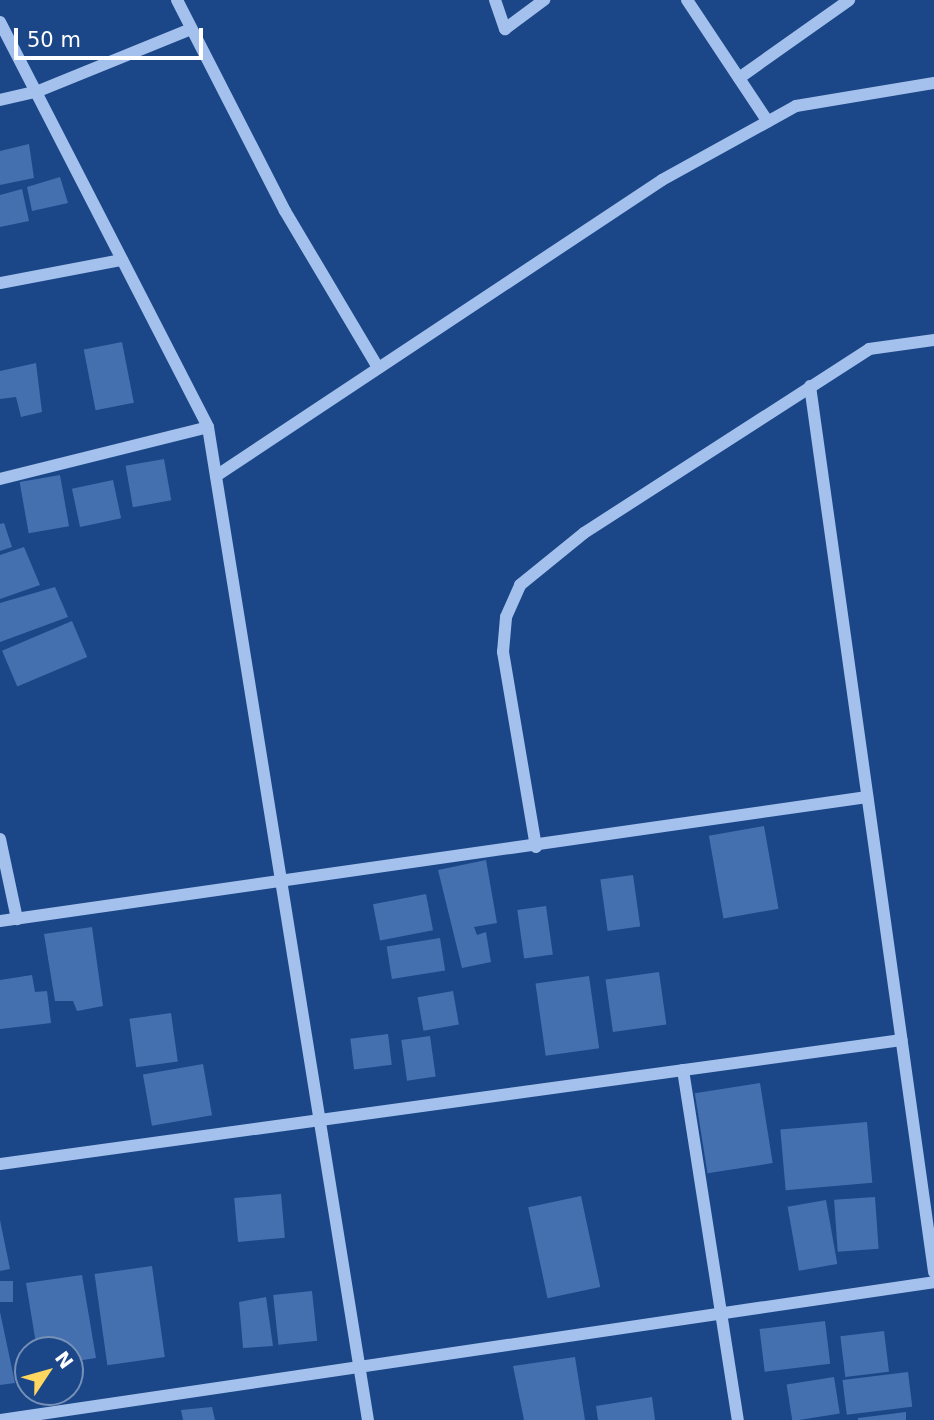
<!DOCTYPE html>
<html>
<head>
<meta charset="utf-8">
<style>
  body { margin:0 }
  #map { position:relative; width:934px; height:1420px; overflow:hidden; background:#1b4687; font-family:"DejaVu Sans",sans-serif }
  div>[style] { position:absolute }
  [style*='--x'] { left:calc(var(--x)*1px); top:calc(var(--y)*1px); width:calc(var(--w)*1px); rotate:calc(var(--a)*1deg) }
  .building>* { inset:0; background:#4470b0; transform-origin:0 0 }
  .minor>* { height:12px; margin:-6px; padding:0 6px; transform-origin:6px; border-radius:6px; background:#a3c1ec }
  span { translate:-50% -50%; white-space:nowrap; text-align:center; line-height:1.15; -webkit-text-stroke:6px #1b4687; paint-order:stroke }
  .north { position:absolute; left:14px; top:1336px; width:70px; height:70px; box-sizing:border-box; background:#1b4687; border:2px solid #7690b7; border-radius:50%; rotate:54deg; font-size:19px; font-weight:700; line-height:28px; text-align:center; color:#fff }
  .north::after { content:''; display:block; margin:auto; width:24px; height:32px; background:#fdd760; clip-path:polygon(50% 0,100% 100%,50% 72%,0 100%) }
  .scale { position:absolute; left:14px; top:28px; width:189px; height:32px; box-sizing:border-box; border:4px solid #fff; border-top:0; padding-left:9px; font-size:21px; line-height:24px; white-space:nowrap; color:#fff; -webkit-text-stroke:5px #1b4687; paint-order:stroke }
</style>
</head>
<body>
<div id="map">
  <div class="building">
    <div style="clip-path:polygon(29px 144px,34px 178px,0 185px,0 151px)"></div>
    <div style="clip-path:polygon(60px 177px,68px 203px,32px 211px,27px 187px)"></div>
    <div style="clip-path:polygon(22px 189px,29px 221px,0 227px,0 195px)"></div>
    <div style="left:122px;top:342px;width:62px;height:39px;rotate:79deg"></div>
    <div style="clip-path:polygon(36px 363px,42px 412px,21px 417px,16px 397px,0 399px,0 371px)"></div>
    <div style="left:164px;top:459px;width:42px;height:39px;rotate:80deg"></div>
    <div style="left:60px;top:475px;width:52px;height:41px;rotate:80deg"></div>
    <div style="left:113px;top:480px;width:39px;height:42px;rotate:78deg"></div>
    <div style="clip-path:polygon(4px 523px,12px 547px,0 551px,0 524px)"></div>
    <div style="clip-path:polygon(24px 547px,40px 585px,0 599px,0 555px)"></div>
    <div style="clip-path:polygon(55px 587px,68px 617px,0 642px,0 603px)"></div>
    <div style="left:72px;top:621px;width:39px;height:76px;rotate:67deg"></div>
    <div style="left:764px;top:826px;width:84px;height:56px;rotate:80deg"></div>
    <div style="clip-path:polygon(486px 860px,497px 923px,474px 927px,477px 935px,486px 932px,491px 962px,462px 968px,438px 870px)"></div>
    <div style="left:633px;top:875px;width:52px;height:33px;rotate:82deg"></div>
    <div style="left:426px;top:894px;width:37px;height:54px;rotate:79deg"></div>
    <div style="left:546px;top:906px;width:49px;height:29px;rotate:82deg"></div>
    <div style="clip-path:polygon(92px 927px,103px 1006px,77px 1011px,73px 1001px,55px 1001px,44px 934px)"></div>
    <div style="left:440px;top:938px;width:33px;height:54px;rotate:81deg"></div>
    <div style="left:659px;top:972px;width:53px;height:54px;rotate:82deg"></div>
    <div style="clip-path:polygon(32px 975px,35px 992px,47px 991px,51px 1023px,0 1029px,0 980px)"></div>
    <div style="left:589px;top:976px;width:73px;height:54px;rotate:82deg"></div>
    <div style="left:453px;top:991px;width:34px;height:36px;rotate:80deg"></div>
    <div style="left:171px;top:1013px;width:49px;height:42px;rotate:82deg"></div>
    <div style="left:388px;top:1034px;width:31px;height:38px;rotate:83deg"></div>
    <div style="left:430px;top:1036px;width:41px;height:29px;rotate:82deg"></div>
    <div style="left:203px;top:1064px;width:52px;height:61px;rotate:80deg"></div>
    <div style="left:760px;top:1083px;width:81px;height:66px;rotate:81deg"></div>
    <div style="left:867px;top:1122px;width:61px;height:87px;rotate:85deg"></div>
    <div style="left:281px;top:1194px;width:44px;height:47px;rotate:85deg"></div>
    <div style="left:581px;top:1196px;width:93px;height:54px;rotate:78deg"></div>
    <div style="left:875px;top:1197px;width:52px;height:41px;rotate:86deg"></div>
    <div style="left:826px;top:1200px;width:65px;height:39px;rotate:80deg"></div>
    <div style="clip-path:polygon(0 1220px,10px 1269px,0 1271px)"></div>
    <div style="left:152px;top:1266px;width:92px;height:58px;rotate:82deg"></div>
    <div style="clip-path:polygon(82px 1275px,96px 1358px,70px 1362px,70px 1350px,37px 1350px,26px 1283px)"></div>
    <div style="left:13px;top:1281px;width:21px;height:13px;rotate:90deg"></div>
    <div style="left:312px;top:1291px;width:50px;height:39px;rotate:84deg"></div>
    <div style="clip-path:polygon(266px 1297px,273px 1346px,243px 1348px,239px 1302px)"></div>
    <div style="clip-path:polygon(0 1312px,15px 1383px,0 1385px)"></div>
    <div style="left:825px;top:1321px;width:43px;height:66px;rotate:83deg"></div>
    <div style="left:884px;top:1331px;width:41px;height:44px;rotate:83deg"></div>
    <div style="clip-path:polygon(575px 1357px,585px 1420px,524px 1420px,513px 1366px)"></div>
    <div style="left:908px;top:1372px;width:35px;height:66px;rotate:83deg"></div>
    <div style="left:834px;top:1377px;width:37px;height:48px;rotate:81deg"></div>
    <div style="clip-path:polygon(652px 1397px,655px 1420px,598px 1420px,596px 1406px)"></div>
    <div style="clip-path:polygon(212px 1407px,215px 1420px,183px 1420px,181px 1410px)"></div>
    <div style="clip-path:polygon(906px 1412px,906px 1420px,858px 1420px,858px 1418px)"></div>
  </div>
  <div class="minor">
    <div style="--x:177;--y:0;--w:237;--a:62.9"></div>
    <div style="--x:285;--y:211;--w:180;--a:59.3"></div>
    <div style="--x:495;--y:0;--w:31;--a:71"></div>
    <div style="--x:505;--y:29;--w:49;--a:-36.6"></div>
    <div style="--x:687;--y:0;--w:146;--a:56.4"></div>
    <div style="--x:0;--y:22;--w:455;--a:62.8"></div>
    <div style="--x:208;--y:427;--w:1006;--a:80.85"></div>
    <div style="--x:739;--y:78;--w:135;--a:-35.3"></div>
    <div style="--x:0;--y:100;--w:37;--a:-13"></div>
    <div style="--x:36;--y:92;--w:167;--a:-22.1"></div>
    <div style="--x:0;--y:283;--w:124;--a:-10.7"></div>
    <div style="--x:810;--y:386;--w:895;--a:82.03"></div>
    <div style="--x:216;--y:476;--w:535;--a:-33.57"></div>
    <div style="--x:662;--y:180;--w:153;--a:-28.9"></div>
    <div style="--x:796;--y:106;--w:140;--a:-9.5"></div>
    <div style="--x:0;--y:479;--w:214;--a:-14"></div>
    <div style="--x:0;--y:839;--w:82;--a:78"></div>
    <div style="--x:536;--y:847;--w:198;--a:-99.6"></div>
    <div style="--x:503;--y:652;--w:35;--a:-85"></div>
    <div style="--x:506;--y:617;--w:35;--a:-66"></div>
    <div style="--x:520;--y:585;--w:82;--a:-39.1"></div>
    <div style="--x:584;--y:533;--w:339;--a:-32.8"></div>
    <div style="--x:869;--y:349;--w:66;--a:-7.9"></div>
    <div style="--x:0;--y:921;--w:876;--a:-8.14"></div>
    <div style="--x:683;--y:1070;--w:354;--a:81.1"></div>
    <div style="--x:0;--y:1164;--w:910;--a:-7.83"></div>
    <div style="--x:0;--y:1420;--w:944;--a:-8.4"></div>
  </div>
  <div class="north">N</div>
  <div class="scale">50 m</div>
</div>
</body>
</html>
